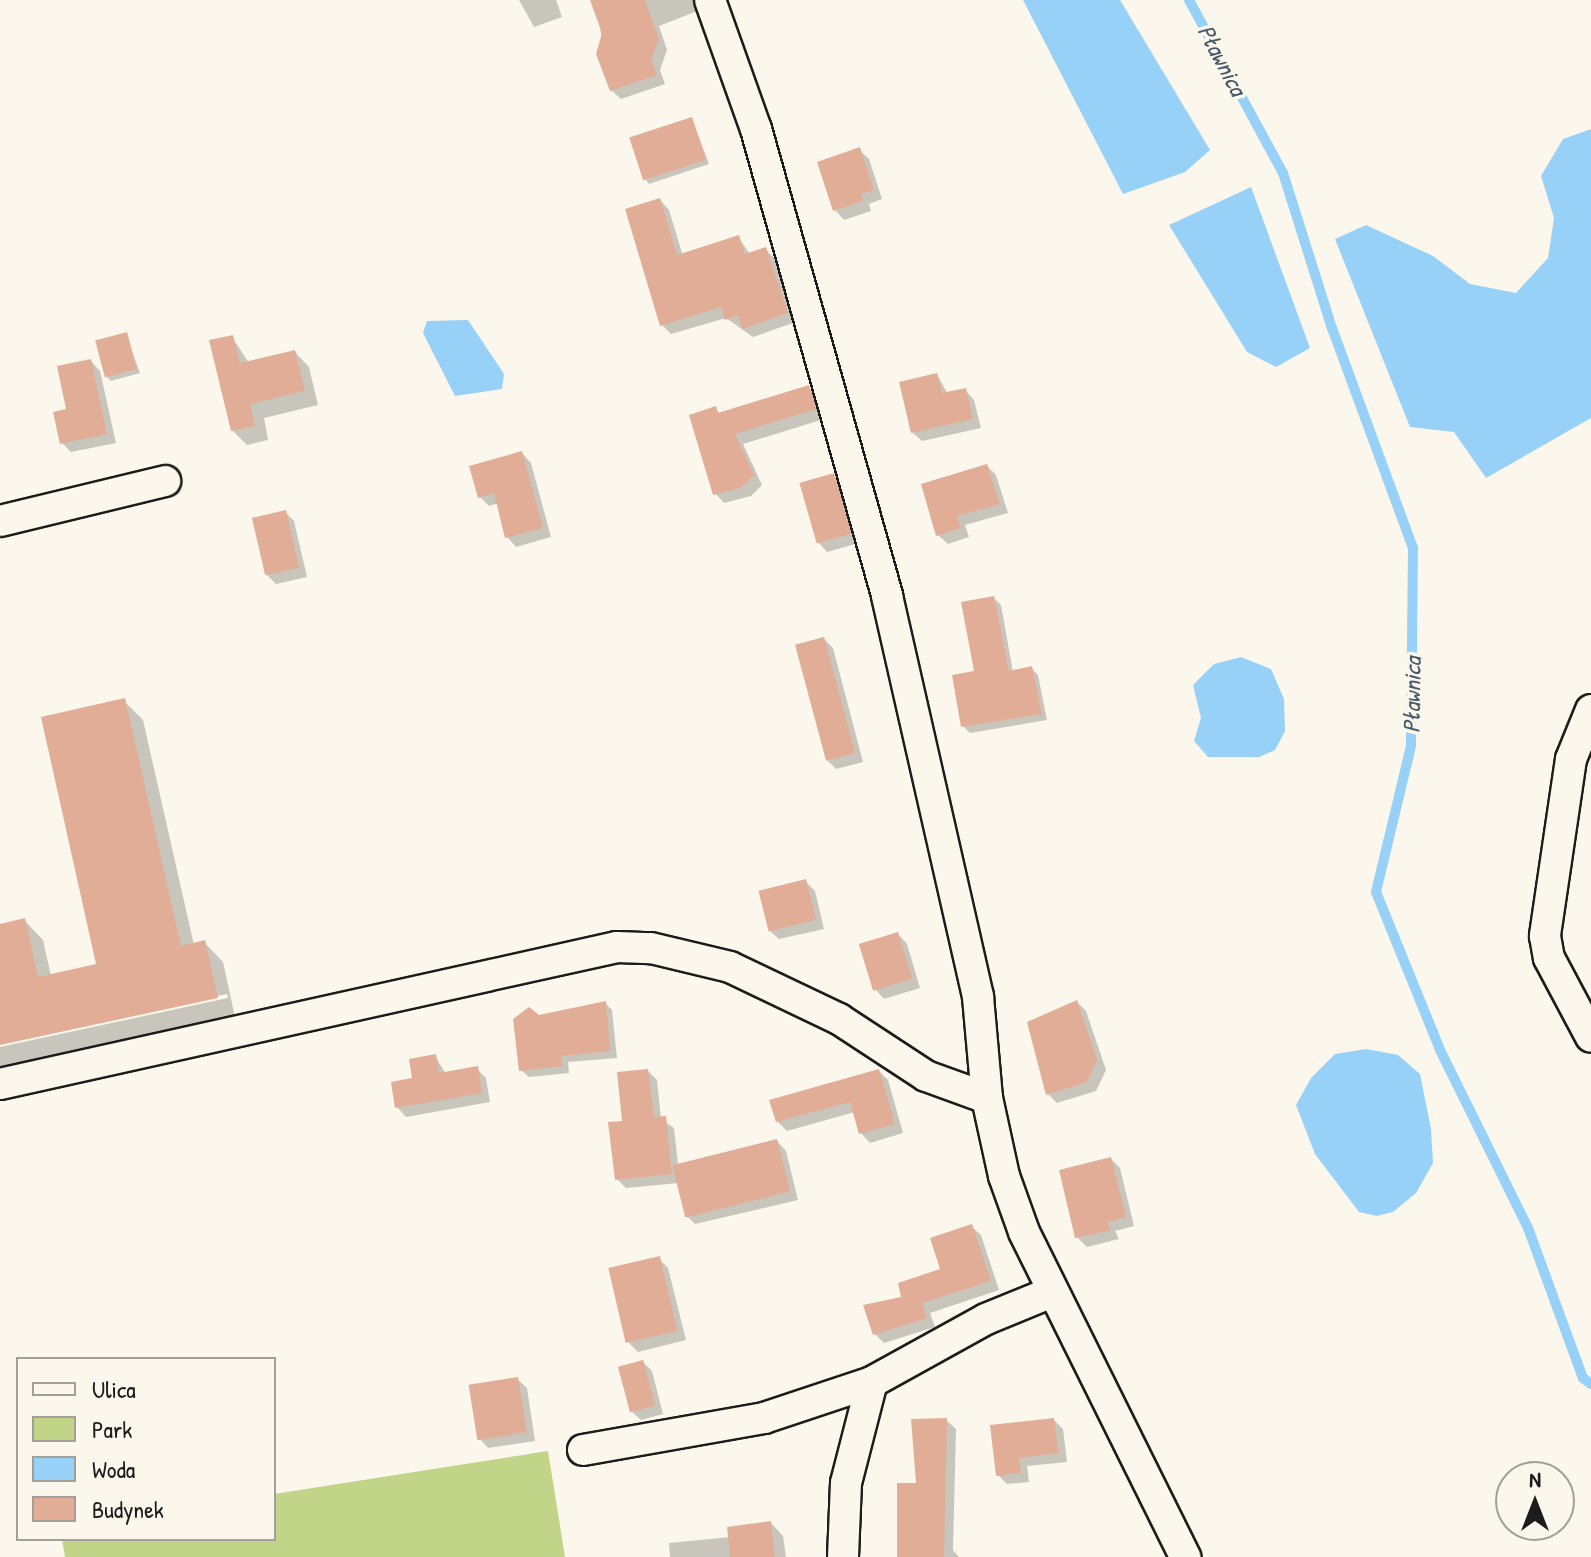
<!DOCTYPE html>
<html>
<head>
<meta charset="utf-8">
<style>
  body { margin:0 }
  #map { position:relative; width:1591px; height:1557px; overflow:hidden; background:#fbf7ec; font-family:"Patrick Hand",sans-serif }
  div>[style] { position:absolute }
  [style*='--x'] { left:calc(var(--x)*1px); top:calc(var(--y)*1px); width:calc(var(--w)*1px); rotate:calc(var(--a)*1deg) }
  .green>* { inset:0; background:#c2d488 }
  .water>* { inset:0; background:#98d1f7 }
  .shadow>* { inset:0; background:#0003 }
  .stream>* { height:10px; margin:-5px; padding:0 5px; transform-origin:5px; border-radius:5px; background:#98d1f7 }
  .building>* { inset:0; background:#e2ad97; transform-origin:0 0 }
  .roads { filter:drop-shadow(2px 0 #1c1c1c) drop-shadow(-2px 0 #1c1c1c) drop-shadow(0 2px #1c1c1c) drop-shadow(0 -2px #1c1c1c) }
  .minor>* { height:30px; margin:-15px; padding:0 15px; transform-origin:15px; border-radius:15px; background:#fbf7ec }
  span { translate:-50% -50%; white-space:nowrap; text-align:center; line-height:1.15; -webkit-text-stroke:7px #fbf7ec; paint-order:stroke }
  .water-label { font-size:24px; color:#475b69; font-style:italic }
  .legend { position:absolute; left:16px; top:1357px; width:260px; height:184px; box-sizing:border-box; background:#fbf7ec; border:2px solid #a29f99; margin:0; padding:10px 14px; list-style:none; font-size:24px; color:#1c1c1c }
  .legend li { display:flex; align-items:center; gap:16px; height:40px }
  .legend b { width:40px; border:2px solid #a29f99 }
  .north { position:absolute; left:1495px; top:1461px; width:80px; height:80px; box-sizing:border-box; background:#fbf7ec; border:2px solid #a29f99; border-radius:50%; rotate:0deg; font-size:22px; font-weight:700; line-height:32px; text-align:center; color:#1c1c1c }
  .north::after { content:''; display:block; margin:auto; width:28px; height:36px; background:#1c1c1c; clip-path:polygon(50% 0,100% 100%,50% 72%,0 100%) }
</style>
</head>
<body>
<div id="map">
  <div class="green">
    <div style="clip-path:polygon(548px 1451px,565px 1557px,65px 1557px,62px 1539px,274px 1539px,274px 1494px)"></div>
  </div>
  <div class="water">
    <div style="clip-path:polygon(1023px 0,1120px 0,1210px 150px,1185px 172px,1123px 194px)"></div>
    <div style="clip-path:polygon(1591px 129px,1591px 418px,1486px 478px,1454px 432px,1410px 427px,1335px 239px,1366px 225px,1433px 256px,1470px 284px,1516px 293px,1548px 258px,1554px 218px,1541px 176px,1563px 139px)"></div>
    <div style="clip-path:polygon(1251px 187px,1310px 348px,1276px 367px,1247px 352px,1169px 225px)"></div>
    <div style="clip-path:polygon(468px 320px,504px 374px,502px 389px,455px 396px,423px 333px,427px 321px)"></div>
    <div style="clip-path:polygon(1241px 657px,1271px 669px,1284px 699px,1285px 731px,1275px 750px,1259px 757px,1208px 757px,1194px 741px,1201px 718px,1193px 685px,1214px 664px)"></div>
    <div style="clip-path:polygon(1366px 1049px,1398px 1055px,1420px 1074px,1431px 1129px,1433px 1163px,1416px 1193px,1393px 1212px,1377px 1216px,1359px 1212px,1315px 1154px,1296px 1105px,1311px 1078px,1335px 1054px)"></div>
  </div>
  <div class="shadow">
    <div style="clip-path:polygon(519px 0,556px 0,562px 17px,534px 27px)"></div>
    <div style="clip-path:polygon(595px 0,697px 0,700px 10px,659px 26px,667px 50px,660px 70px,665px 84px,621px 99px,611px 90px)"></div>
    <div style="clip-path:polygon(692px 119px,709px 164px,649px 184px,645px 179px)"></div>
    <div style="clip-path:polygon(859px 150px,869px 159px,882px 199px,869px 204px,871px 211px,844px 220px,835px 210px)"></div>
    <div style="clip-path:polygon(660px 200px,669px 210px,683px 256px,738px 237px,750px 254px,765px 249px,774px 258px,796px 322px,753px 337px,726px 318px,671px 334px,662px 325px)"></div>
    <div style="clip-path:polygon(126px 335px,140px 373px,111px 381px,107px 377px)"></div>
    <div style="clip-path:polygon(232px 337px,249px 363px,295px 352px,309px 367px,318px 405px,264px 418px,268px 440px,247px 445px,232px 430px)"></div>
    <div style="clip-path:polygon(91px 361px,100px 371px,116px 443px,71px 452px,62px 443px,69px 411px)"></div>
    <div style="clip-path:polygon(937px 375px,948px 394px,965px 390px,974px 400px,981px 428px,922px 441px,912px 432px)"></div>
    <div style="clip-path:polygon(808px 387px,818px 396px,824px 419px,743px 444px,762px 485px,751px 496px,724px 503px,715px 493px,715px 409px,721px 414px)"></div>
    <div style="clip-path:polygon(522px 453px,531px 463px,551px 537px,516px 547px,507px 537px,499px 503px,489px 506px,480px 497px)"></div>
    <div style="clip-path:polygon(987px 466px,996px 475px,1008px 513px,965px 525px,969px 537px,948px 544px,938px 535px)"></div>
    <div style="clip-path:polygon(833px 475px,842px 484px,859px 543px,827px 552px,818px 542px)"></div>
    <div style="clip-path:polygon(285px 512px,294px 521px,307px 577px,276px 584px,267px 575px)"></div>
    <div style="clip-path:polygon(994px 598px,1001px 605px,1013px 672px,1031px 668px,1038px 675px,1047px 720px,970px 733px,963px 726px)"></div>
    <div style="clip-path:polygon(824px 639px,833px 648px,863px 762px,836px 769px,827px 760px)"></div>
    <div style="clip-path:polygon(124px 701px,143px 720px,194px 945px,204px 942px,223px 962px,235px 1017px,0 1068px,0 1047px,228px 998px,227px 994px,0 1043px,0 926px,24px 920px,43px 940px,51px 976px,99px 965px)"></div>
    <div style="clip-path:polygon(805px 881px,815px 891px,824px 929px,779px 939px,769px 930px)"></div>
    <div style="clip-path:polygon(898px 934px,907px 944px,920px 988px,884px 999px,875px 989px)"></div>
    <div style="clip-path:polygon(1077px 1002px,1086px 1011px,1106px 1070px,1096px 1091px,1057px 1103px,1048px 1094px)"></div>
    <div style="clip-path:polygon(605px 1003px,612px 1010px,617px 1058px,568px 1062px,569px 1073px,529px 1077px,521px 1070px,538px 1017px)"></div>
    <div style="clip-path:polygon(435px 1056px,446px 1074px,477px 1069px,486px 1078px,490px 1102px,406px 1117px,397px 1107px)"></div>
    <div style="clip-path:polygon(648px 1071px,657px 1080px,661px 1119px,674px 1128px,678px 1164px,777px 1141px,786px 1151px,798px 1200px,695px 1224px,685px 1214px,678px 1183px,626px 1188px,617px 1179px,625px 1122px)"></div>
    <div style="clip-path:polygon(879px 1071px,888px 1080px,903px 1133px,870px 1143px,861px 1133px,855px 1112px,787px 1131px,777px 1121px)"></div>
    <div style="clip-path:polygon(1111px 1159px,1120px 1168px,1134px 1226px,1115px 1231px,1119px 1239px,1087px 1247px,1077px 1237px)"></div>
    <div style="clip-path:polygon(971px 1226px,981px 1235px,999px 1290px,930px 1313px,935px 1327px,884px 1343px,875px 1334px,903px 1298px,943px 1270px)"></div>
    <div style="clip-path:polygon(659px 1259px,668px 1268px,686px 1340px,638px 1352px,629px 1343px)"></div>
    <div style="clip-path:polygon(643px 1362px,652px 1371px,663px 1414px,641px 1420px,631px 1411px)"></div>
    <div style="clip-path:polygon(517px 1379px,527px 1388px,535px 1441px,488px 1448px,479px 1438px)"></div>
    <div style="clip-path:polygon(946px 1420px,956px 1429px,953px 1550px,959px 1557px,898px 1557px,919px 1485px)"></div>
    <div style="clip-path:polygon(1054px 1420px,1063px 1429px,1067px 1462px,1027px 1466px,1029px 1482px,1007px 1484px,998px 1475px)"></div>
    <div style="clip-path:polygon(771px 1523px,783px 1536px,786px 1557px,670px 1557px,669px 1543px,730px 1537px)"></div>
  </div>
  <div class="stream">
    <div style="--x:1189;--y:0;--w:197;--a:61.5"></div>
    <div style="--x:1283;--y:173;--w:163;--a:72.5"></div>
    <div style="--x:1332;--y:328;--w:234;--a:69.8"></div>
    <div style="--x:1413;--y:548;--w:198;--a:90.6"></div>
    <div style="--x:1411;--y:746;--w:150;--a:103.5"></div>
    <div style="--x:1376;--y:892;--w:170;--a:67.9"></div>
    <div style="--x:1440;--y:1050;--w:199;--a:63.7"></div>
    <div style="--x:1528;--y:1228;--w:160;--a:69.9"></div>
    <div style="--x:1583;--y:1378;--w:10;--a:37"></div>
  </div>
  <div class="building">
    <div style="clip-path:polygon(590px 0,645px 0,659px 39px,651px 59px,657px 75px,610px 91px,596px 54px,602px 33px)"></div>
    <div style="left:692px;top:117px;width:45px;height:66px;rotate:72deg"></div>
    <div style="clip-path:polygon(860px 147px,874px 190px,861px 194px,863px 201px,833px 211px,817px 162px)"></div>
    <div style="clip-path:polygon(660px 198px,677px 255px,739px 235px,745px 254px,766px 247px,788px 313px,742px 329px,738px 315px,725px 320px,721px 307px,660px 326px,625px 209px)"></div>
    <div style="left:127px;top:332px;width:38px;height:33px;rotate:75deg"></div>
    <div style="clip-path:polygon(233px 335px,240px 363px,295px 350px,305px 391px,250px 404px,255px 426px,231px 431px,209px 340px)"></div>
    <div style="clip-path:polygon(91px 359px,107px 434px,60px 444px,53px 412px,66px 409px,57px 366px)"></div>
    <div style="clip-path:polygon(937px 373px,942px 393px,966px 388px,973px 419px,911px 433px,899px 382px)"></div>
    <div style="clip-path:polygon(809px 385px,816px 409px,735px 434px,754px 475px,741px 488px,713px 495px,689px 415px,716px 406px,718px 413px)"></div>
    <div style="clip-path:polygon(522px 451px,543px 528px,505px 538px,494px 493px,478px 498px,469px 466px)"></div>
    <div style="clip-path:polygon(987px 464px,1000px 504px,957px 516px,961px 528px,936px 536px,921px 484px)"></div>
    <div style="left:834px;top:473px;width:63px;height:36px;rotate:74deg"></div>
    <div style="left:286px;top:510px;width:59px;height:35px;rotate:77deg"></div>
    <div style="clip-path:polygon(994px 596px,1009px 671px,1032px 666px,1042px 714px,961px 727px,952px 675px,974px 671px,961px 602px)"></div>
    <div style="left:824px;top:637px;width:120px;height:30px;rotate:75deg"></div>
    <div style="clip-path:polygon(125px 698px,181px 946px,205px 940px,218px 998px,0 1045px,0 924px,25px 918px,38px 977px,96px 964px,41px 717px)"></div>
    <div style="left:806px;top:879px;width:42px;height:49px;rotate:76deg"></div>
    <div style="left:898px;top:932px;width:49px;height:41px;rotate:73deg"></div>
    <div style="clip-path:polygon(1077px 1000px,1097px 1060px,1087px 1082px,1046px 1095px,1027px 1022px)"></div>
    <div style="clip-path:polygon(606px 1001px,610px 1051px,561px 1056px,563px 1066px,519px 1071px,513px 1019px,529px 1007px,539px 1015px)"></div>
    <div style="clip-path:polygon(436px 1054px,439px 1073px,478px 1066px,482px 1093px,395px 1108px,391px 1082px,412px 1078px,409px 1059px)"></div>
    <div style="clip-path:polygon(648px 1069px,654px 1117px,666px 1116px,672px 1174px,615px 1180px,608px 1122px,622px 1121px,617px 1072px)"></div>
    <div style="clip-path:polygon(879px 1069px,895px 1124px,859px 1134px,850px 1102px,776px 1122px,769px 1100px)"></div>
    <div style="left:777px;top:1139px;width:54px;height:108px;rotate:76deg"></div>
    <div style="clip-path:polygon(1111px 1157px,1126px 1217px,1107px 1222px,1111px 1230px,1075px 1238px,1059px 1170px)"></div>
    <div style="clip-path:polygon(972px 1224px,991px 1281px,922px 1303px,927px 1318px,873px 1335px,863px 1305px,901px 1297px,898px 1283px,940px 1269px,930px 1238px)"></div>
    <div style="left:660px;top:1256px;width:77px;height:53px;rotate:77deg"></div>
    <div style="left:643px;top:1360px;width:47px;height:26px;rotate:75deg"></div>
    <div style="left:518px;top:1377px;width:56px;height:50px;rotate:81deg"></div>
    <div style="clip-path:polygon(947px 1418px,944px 1557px,897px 1557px,897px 1483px,916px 1483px,911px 1419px)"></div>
    <div style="clip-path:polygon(1054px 1418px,1059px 1453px,1019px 1458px,1021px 1473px,996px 1476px,990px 1425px)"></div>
    <div style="clip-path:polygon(771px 1521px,775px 1557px,730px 1557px,727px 1527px)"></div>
  </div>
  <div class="roads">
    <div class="minor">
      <div style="--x:710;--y:0;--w:137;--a:70.4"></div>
      <div style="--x:756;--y:129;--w:485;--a:74.3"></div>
      <div style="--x:887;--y:596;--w:411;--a:77.2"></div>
      <div style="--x:978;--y:997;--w:101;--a:84.9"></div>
      <div style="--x:0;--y:521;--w:170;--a:-13.6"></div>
      <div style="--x:1591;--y:710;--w:53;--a:112.2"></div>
      <div style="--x:1571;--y:759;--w:179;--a:98.4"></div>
      <div style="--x:1545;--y:936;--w:22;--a:80"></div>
      <div style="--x:1549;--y:958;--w:89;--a:62"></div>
      <div style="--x:0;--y:1084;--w:632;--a:-12.52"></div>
      <div style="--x:617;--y:947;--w:34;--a:2"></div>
      <div style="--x:651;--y:948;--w:81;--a:13.5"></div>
      <div style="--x:730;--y:967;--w:121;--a:25.5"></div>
      <div style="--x:839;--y:1019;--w:104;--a:33.2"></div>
      <div style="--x:926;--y:1076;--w:65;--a:19.8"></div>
      <div style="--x:987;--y:1098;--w:80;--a:77.7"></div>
      <div style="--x:1004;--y:1176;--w:59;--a:70.3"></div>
      <div style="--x:1024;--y:1232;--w:363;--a:63.6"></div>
      <div style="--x:583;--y:1450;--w:184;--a:-10"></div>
      <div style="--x:764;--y:1418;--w:114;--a:-18.4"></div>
      <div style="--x:843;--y:1557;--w:74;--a:-87.7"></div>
      <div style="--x:846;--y:1483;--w:104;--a:-75.6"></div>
      <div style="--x:872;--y:1382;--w:130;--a:-28.9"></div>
      <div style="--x:986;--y:1319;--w:71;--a:-22.2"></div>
    </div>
  </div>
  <div class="water-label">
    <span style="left:1222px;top:60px;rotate:62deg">Pławnica</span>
    <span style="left:1412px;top:695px;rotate:-89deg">Pławnica</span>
  </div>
  <ul class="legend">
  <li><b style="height:10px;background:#fbf7ec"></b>Ulica</li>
  <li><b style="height:22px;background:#c2d488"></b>Park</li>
  <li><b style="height:22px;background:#98d1f7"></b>Woda</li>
  <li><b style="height:22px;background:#e2ad97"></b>Budynek</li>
  </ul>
  <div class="north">N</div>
</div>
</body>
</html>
